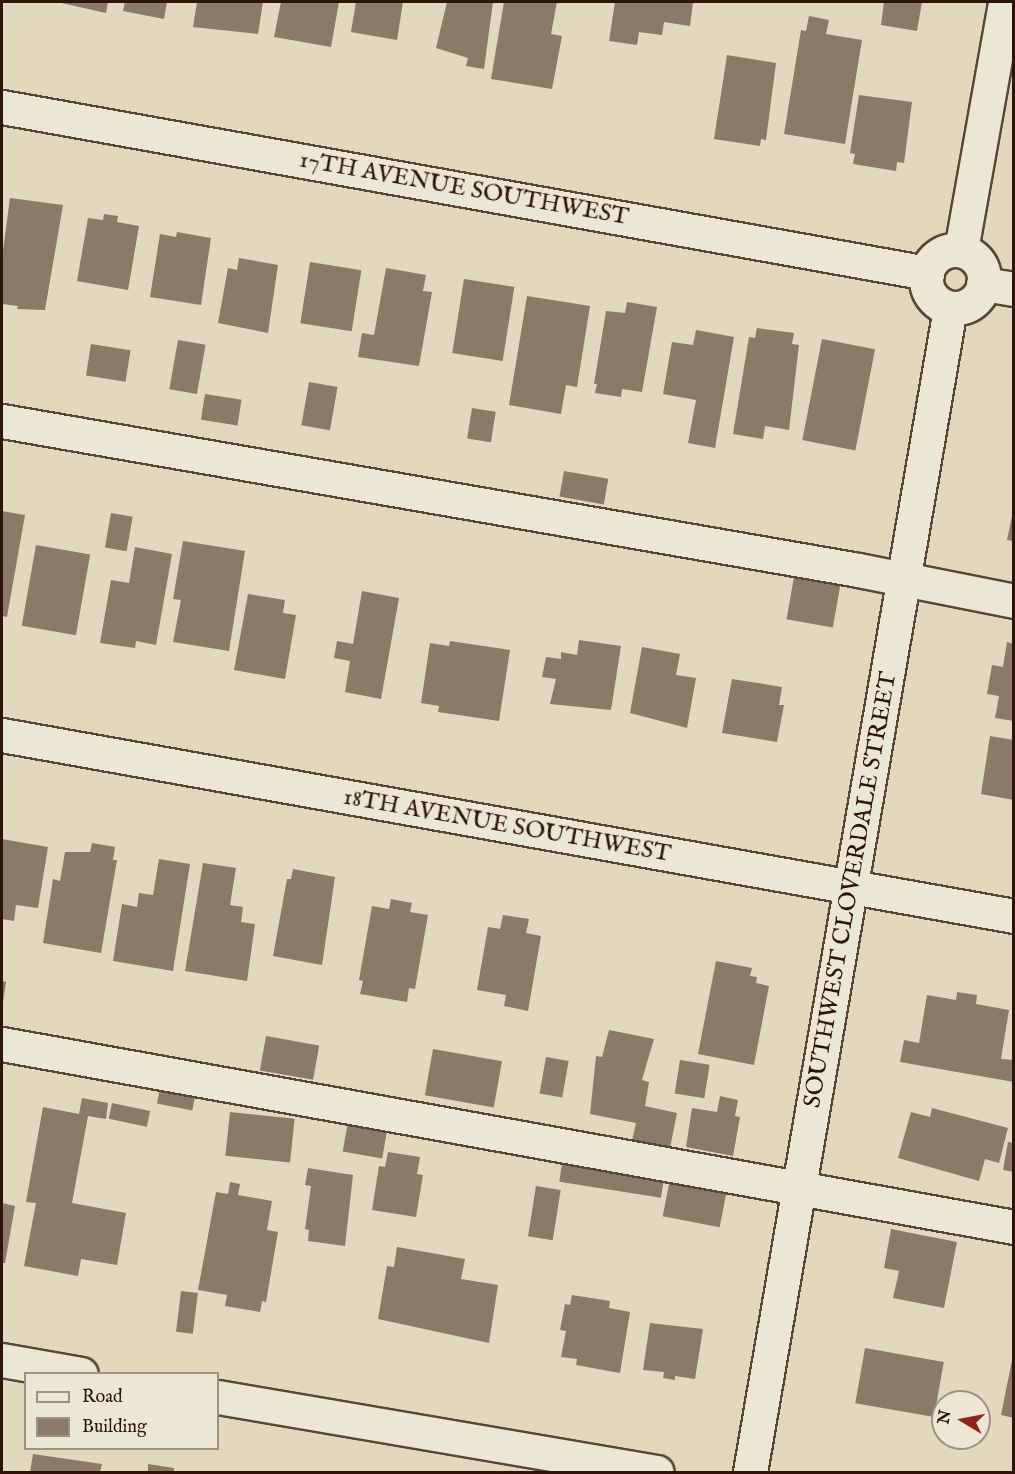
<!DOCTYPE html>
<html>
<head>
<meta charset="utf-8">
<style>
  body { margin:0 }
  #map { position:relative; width:1015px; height:1474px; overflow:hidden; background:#e1d8bd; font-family:"IM FELL English",serif }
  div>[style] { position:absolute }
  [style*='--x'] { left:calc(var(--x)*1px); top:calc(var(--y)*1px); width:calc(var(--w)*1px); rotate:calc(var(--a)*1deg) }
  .building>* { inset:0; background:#8b7a67; transform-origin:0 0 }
  .roads { filter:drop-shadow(2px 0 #5b4536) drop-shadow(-2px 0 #5b4536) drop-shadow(0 2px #5b4536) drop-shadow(0 -2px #5b4536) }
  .minor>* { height:33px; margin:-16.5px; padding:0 16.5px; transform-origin:16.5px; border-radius:16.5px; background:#ece6d4 }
  .minor>.ring { margin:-16.5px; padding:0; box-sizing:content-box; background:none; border:33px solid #ece6d4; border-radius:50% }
  span { translate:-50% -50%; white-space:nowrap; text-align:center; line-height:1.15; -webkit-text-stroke:4.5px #ece6d4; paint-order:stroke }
  .street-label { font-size:24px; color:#2e1409 }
  .frame { position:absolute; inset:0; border:3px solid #2e1409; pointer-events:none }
  .legend { position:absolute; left:24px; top:1372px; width:195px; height:78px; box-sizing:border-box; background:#ece6d4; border:2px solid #a09283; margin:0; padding:8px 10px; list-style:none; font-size:18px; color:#2e1409 }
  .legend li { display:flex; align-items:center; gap:12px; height:30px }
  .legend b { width:30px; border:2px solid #a09283 }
  .north { position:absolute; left:931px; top:1390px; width:60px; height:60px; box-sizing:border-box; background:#ece6d4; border:2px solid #a09283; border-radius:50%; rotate:280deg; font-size:16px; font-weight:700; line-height:24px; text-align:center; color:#2e1409 }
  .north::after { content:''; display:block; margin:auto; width:21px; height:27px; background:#8f2418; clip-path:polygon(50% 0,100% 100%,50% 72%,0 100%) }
</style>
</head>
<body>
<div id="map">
  <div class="building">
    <div style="clip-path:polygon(57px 2px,108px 2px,106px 13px)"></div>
    <div style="clip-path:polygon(125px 2px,167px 2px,164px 19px,123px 11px)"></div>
    <div style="clip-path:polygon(197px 2px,263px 2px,258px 34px,193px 27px)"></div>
    <div style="clip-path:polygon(281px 2px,339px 2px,331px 47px,274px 37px)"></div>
    <div style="clip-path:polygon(356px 2px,403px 2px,397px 40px,351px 32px)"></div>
    <div style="clip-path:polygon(447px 2px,493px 2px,484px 69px,466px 66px,468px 58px,436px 48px)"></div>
    <div style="clip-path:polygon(504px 2px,557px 2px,551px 34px,562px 36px,552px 89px,491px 79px)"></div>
    <div style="clip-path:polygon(615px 2px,693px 2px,690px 26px,664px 22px,662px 35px,639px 32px,637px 45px,609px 41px)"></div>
    <div style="clip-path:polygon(884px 2px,922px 2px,917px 31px,881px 25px)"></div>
    <div style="clip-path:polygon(809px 16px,829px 20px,826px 34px,862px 40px,845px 144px,784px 134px,801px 30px,806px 31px)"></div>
    <div style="clip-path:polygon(727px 55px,776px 63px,766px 140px,761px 139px,760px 146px,714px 139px)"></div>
    <div style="clip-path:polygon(859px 95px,912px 102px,904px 163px,897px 162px,896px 171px,853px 164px,855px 154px,850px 153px)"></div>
    <div style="clip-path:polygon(10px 198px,63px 205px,45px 310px,17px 309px,18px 306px,2px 304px,2px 258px)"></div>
    <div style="clip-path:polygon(104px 214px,118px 216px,117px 222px,139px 226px,128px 290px,77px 281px,88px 218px,103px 220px)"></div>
    <div style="clip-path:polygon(177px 232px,211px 238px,201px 305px,150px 297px,160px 234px,176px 237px)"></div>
    <div style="clip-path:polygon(239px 258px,278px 265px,268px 333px,218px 323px,228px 268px,237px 270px)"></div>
    <div style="left:310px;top:262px;width:52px;height:62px;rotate:9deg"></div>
    <div style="clip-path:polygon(386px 268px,426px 275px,423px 291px,432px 292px,419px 366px,358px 357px,362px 333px,374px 335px)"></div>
    <div style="left:464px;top:279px;width:51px;height:75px;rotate:9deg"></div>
    <div style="clip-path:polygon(527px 296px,590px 306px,577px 387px,566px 385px,561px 414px,509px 405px)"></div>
    <div style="clip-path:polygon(627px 302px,657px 307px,642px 392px,622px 389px,621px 397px,595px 393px,597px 384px,594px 384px,606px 311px,625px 313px)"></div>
    <div style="clip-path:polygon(757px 328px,794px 333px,792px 344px,799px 345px,789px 430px,765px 426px,763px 439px,733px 434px,749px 337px,755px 338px)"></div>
    <div style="clip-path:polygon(696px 330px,734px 337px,715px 448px,688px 443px,696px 400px,663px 394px,672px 342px,693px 345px)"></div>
    <div style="left:822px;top:339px;width:54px;height:103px;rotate:11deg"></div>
    <div style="left:178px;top:340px;width:28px;height:50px;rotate:10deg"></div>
    <div style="left:91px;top:344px;width:40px;height:32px;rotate:9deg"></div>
    <div style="left:309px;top:382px;width:29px;height:44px;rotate:10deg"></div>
    <div style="left:205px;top:394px;width:37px;height:26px;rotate:9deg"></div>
    <div style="left:472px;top:408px;width:24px;height:31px;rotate:9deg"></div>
    <div style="left:564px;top:471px;width:45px;height:26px;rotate:10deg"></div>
    <div style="clip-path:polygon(1014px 507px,1014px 541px,1007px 540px)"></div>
    <div style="clip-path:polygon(2px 511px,25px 515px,7px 617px,2px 616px)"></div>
    <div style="left:111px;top:513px;width:22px;height:35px;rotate:10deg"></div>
    <div style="clip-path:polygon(183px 541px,245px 551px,229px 651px,173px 642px,181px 600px,173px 599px)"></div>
    <div style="left:36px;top:545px;width:55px;height:82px;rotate:10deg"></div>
    <div style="clip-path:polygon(135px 547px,172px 554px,156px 645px,136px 641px,135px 648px,100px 643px,111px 580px,129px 583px)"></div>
    <div style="left:794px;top:577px;width:47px;height:43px;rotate:10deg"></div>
    <div style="clip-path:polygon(362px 591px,399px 598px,381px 699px,345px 692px,350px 661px,334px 658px,337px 641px,353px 644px)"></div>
    <div style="clip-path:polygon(248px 594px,285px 600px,283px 613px,296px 615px,285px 679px,234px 670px)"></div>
    <div style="clip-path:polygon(579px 640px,621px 646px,611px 710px,550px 704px,556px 679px,542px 677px,546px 657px,561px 659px,561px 652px,577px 655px)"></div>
    <div style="clip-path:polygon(450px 641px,510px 650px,499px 721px,438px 712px,439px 706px,421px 703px,430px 643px,449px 646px)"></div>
    <div style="clip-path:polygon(1007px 642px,1014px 644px,1014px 721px,995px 718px,999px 696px,987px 694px,992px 665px,1003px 667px)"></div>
    <div style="clip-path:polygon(642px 647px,680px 654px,676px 675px,696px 678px,687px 728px,630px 713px)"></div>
    <div style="clip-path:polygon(732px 679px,782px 687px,779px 705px,784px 705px,777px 742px,722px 733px)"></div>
    <div style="clip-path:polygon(990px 736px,1014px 740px,1014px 800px,981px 794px)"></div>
    <div style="clip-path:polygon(2px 839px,48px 847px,38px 908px,16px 905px,14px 921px,2px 919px)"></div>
    <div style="clip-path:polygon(92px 843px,115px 847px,113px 860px,117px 860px,101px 953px,43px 943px,53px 879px,60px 881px,65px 852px,90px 852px)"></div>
    <div style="clip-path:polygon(159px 859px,190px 864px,173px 971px,113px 961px,122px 904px,137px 907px,139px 893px,153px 895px)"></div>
    <div style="clip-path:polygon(203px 863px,236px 868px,230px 905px,243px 907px,241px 922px,255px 924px,247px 981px,185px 971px)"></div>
    <div style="clip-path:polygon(293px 869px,335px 877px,322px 965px,273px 956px,287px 879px,291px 879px)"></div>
    <div style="clip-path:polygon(391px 899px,412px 903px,410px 912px,428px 915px,415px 989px,409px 988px,407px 1002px,360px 994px,363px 981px,359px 980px,372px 906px,389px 909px)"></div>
    <div style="clip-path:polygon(503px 915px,529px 919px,526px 933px,541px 936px,528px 1011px,504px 1006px,506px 995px,477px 990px,488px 927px,500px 929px)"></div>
    <div style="clip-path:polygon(716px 961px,752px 968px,750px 976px,757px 977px,756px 983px,769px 986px,754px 1065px,698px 1054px)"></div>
    <div style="clip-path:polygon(2px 981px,6px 982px,3px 1002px,2px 1001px)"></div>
    <div style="clip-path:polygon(957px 992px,977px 995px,976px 1004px,1009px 1010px,1001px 1059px,1014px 1060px,1014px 1082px,900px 1062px,904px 1040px,919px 1043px,927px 995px,956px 1000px)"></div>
    <div style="clip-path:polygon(609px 1030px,654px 1039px,642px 1080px,649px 1082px,645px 1106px,677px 1113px,670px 1148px,632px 1141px,636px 1123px,590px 1114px,596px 1056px,602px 1057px)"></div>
    <div style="left:266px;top:1036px;width:54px;height:35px;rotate:10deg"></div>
    <div style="left:433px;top:1049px;width:70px;height:47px;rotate:10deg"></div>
    <div style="left:546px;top:1057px;width:23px;height:37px;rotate:10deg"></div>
    <div style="left:680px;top:1060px;width:30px;height:34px;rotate:9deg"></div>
    <div style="left:161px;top:1083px;width:36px;height:21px;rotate:11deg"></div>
    <div style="clip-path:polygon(720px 1096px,738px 1100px,735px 1116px,740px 1117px,733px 1156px,686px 1147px,692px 1108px,717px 1112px)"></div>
    <div style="clip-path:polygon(82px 1098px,108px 1103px,106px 1119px,88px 1116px,72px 1203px,126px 1213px,117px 1265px,81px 1259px,78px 1276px,24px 1266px,36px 1203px,26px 1202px,43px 1107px,79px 1114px)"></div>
    <div style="left:112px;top:1103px;width:39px;height:16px;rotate:12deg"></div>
    <div style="clip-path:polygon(932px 1108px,1008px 1128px,999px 1163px,985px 1159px,979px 1181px,898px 1158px,911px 1112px,930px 1117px)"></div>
    <div style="left:230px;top:1112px;width:65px;height:44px;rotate:6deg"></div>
    <div style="left:349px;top:1116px;width:40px;height:36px;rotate:10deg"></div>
    <div style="clip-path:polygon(1008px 1142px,1014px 1143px,1014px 1172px,1003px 1170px)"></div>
    <div style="clip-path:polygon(388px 1152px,420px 1157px,417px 1174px,423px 1175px,416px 1217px,372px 1210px,379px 1166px,385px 1167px)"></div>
    <div style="left:563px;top:1158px;width:103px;height:24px;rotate:9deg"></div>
    <div style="clip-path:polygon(308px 1168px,353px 1175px,345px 1246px,308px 1241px,309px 1230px,305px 1229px,311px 1186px,305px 1185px)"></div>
    <div style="left:670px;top:1179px;width:58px;height:38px;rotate:11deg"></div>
    <div style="clip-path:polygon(230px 1182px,240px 1184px,238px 1195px,272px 1201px,267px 1230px,278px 1232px,266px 1302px,262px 1301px,260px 1312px,225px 1306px,227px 1295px,198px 1290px,216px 1192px,228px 1194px)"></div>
    <div style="left:536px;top:1186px;width:25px;height:51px;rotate:9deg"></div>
    <div style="clip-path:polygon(2px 1203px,15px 1206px,5px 1263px,2px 1263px)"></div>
    <div style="clip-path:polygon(891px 1229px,957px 1242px,944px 1308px,893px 1298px,899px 1271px,884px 1268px)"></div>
    <div style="clip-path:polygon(397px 1247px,465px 1259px,461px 1279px,498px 1285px,489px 1343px,378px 1319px,387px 1266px,394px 1267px)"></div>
    <div style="left:181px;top:1291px;width:17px;height:41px;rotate:7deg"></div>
    <div style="clip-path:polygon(572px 1295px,610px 1301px,609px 1308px,630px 1312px,620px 1373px,576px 1365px,577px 1359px,561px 1357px,566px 1331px,560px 1330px,565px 1304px,570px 1305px)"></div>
    <div style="clip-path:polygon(650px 1323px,703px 1329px,695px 1379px,675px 1376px,675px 1380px,663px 1378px,664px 1372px,643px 1370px)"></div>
    <div style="left:865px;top:1348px;width:80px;height:56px;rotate:10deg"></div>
    <div style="clip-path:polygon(1014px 1350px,1014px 1418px,1001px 1415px)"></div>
    <div style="clip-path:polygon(33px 1454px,102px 1464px,100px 1472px,30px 1472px)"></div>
    <div style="clip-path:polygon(148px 1464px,174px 1468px,174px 1472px,148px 1472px)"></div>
  </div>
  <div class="roads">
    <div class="minor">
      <div style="--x:2;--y:107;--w:940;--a:10.17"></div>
      <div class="ring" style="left:926px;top:250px;width:25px;height:25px"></div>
      <div style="--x:961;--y:250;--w:252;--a:-79.9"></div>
      <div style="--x:983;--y:284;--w:31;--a:9"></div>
      <div style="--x:2;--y:421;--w:869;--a:9.87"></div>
      <div style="--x:858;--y:570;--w:159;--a:11.2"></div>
      <div style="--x:2;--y:735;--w:1028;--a:10.14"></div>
      <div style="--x:2;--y:1044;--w:1028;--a:10.25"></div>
      <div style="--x:2;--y:1360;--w:80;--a:10"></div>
      <div style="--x:218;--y:1397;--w:445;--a:9.7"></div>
      <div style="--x:750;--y:1472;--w:1181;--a:-80.25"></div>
    </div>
  </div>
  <div class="street-label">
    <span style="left:464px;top:189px;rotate:10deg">17TH AVENUE SOUTHWEST</span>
    <span style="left:507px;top:826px;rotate:10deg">18TH AVENUE SOUTHWEST</span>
    <span style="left:851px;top:890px;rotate:-80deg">SOUTHWEST CLOVERDALE STREET</span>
  </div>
  <div class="frame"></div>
  <ul class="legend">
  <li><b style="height:8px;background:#ece6d4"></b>Road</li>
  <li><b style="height:16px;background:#8b7a67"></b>Building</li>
  </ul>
  <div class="north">N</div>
</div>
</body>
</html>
